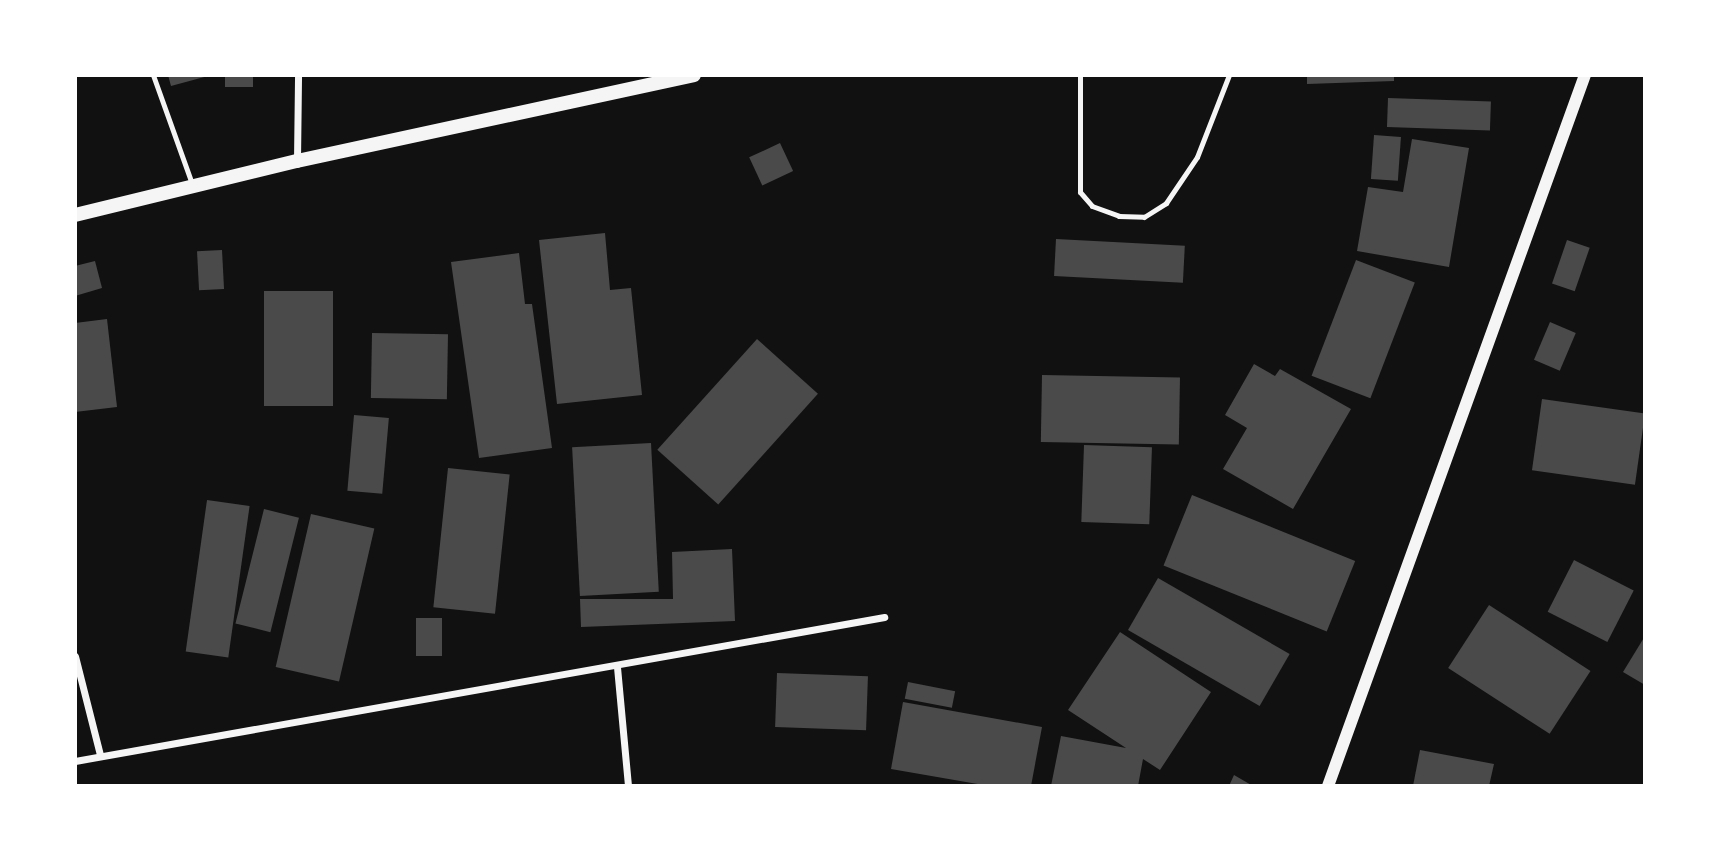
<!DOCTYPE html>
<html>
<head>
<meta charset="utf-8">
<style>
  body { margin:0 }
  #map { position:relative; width:1720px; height:861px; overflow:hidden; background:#111; font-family:"Golos Text",sans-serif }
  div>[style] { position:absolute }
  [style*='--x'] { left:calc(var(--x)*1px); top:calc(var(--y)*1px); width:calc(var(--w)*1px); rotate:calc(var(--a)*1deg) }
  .building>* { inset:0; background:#4a4a4a; transform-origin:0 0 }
  .service>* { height:5px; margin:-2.5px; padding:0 2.5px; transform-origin:2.5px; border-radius:2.5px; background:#f5f5f5 }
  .minor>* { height:7px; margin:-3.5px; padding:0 3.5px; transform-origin:3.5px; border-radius:3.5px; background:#f5f5f5 }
  .tertiary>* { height:12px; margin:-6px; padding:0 6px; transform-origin:6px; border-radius:6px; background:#f5f5f5 }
  .secondary>* { height:14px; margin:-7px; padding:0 7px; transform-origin:7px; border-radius:7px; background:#f5f5f5 }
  span { translate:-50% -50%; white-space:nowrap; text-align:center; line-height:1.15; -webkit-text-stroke:6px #fff; paint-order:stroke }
  .frame { position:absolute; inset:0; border:77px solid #fff; pointer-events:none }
</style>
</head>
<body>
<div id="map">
  <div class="building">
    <div style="clip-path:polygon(168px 75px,208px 75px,208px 76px,171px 86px)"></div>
    <div style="left:225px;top:75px;width:28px;height:12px"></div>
    <div style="clip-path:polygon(1307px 75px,1394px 75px,1394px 81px,1307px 84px)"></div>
    <div style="left:1388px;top:98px;width:103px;height:29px;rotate:2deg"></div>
    <div style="left:1374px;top:135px;width:27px;height:44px;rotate:4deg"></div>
    <div style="clip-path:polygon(1412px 139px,1469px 148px,1449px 267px,1357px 251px,1368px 187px,1403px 192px)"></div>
    <div style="left:780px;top:143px;width:31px;height:34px;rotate:65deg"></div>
    <div style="clip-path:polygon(605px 233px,610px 290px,631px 288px,642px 395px,557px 404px,539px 240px)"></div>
    <div style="left:1056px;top:239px;width:129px;height:37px;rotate:3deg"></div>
    <div style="left:1567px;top:240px;width:24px;height:46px;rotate:19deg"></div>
    <div style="left:222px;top:250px;width:39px;height:25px;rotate:87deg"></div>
    <div style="clip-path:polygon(519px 253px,525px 304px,532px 304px,552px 448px,479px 458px,451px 262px)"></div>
    <div style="left:1356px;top:260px;width:63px;height:124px;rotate:21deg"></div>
    <div style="clip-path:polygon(95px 261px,102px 288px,75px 296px,75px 266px)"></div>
    <div style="left:333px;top:291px;width:115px;height:69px;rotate:90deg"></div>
    <div style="clip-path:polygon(107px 319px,117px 407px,75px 412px,75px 323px)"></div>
    <div style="left:1550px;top:322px;width:28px;height:41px;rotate:23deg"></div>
    <div style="left:372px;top:333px;width:76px;height:65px;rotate:1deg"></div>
    <div style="left:757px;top:339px;width:82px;height:149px;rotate:42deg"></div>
    <div style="clip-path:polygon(1254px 364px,1275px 376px,1280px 369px,1351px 409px,1293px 509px,1223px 469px,1247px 428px,1225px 415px)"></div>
    <div style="left:1042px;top:375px;width:138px;height:67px;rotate:1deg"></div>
    <div style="left:1542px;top:399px;width:104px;height:72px;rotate:8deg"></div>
    <div style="left:354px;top:415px;width:35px;height:76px;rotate:5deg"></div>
    <div style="left:651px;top:443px;width:149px;height:79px;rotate:87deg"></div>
    <div style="left:1084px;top:445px;width:68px;height:77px;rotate:2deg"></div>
    <div style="left:448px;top:468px;width:62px;height:140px;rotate:6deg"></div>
    <div style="left:1192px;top:495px;width:176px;height:76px;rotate:22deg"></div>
    <div style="left:207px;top:500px;width:43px;height:153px;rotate:8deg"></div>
    <div style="left:264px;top:509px;width:36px;height:118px;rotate:14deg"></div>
    <div style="left:311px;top:514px;width:65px;height:157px;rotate:13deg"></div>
    <div style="clip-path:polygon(732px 549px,735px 621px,581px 627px,580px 599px,673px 599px,672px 552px)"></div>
    <div style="left:1574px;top:560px;width:67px;height:58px;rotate:27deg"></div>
    <div style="left:1158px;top:578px;width:152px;height:60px;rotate:30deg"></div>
    <div style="left:1489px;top:605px;width:121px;height:75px;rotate:33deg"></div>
    <div style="left:416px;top:618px;width:26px;height:38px"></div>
    <div style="clip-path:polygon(1120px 632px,1211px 692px,1160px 770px,1143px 759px,1138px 786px,1051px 786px,1061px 736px,1126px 748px,1068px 710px)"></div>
    <div style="clip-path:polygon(1645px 636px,1645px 685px,1623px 672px)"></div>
    <div style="left:777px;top:673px;width:91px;height:54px;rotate:2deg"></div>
    <div style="left:908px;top:682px;width:48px;height:17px;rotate:11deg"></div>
    <div style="clip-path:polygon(903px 702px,1042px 727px,1031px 786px,989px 786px,891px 769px)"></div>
    <div style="clip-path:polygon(1420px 750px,1494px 764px,1489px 786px,1413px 786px)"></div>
    <div style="clip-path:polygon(1234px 775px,1253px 786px,1229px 786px)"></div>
  </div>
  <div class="service">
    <div style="--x:153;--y:75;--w:116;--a:70.3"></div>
    <div style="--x:1080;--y:75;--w:117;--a:90"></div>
    <div style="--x:1080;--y:192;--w:18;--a:49"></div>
    <div style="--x:1092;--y:206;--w:29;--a:20"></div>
    <div style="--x:1119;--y:216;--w:25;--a:2"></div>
    <div style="--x:1144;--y:217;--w:26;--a:-32"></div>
    <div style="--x:1166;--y:203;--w:55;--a:-56"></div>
    <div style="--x:1197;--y:157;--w:88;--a:-68.7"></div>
  </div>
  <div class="minor">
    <div style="--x:297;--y:161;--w:86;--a:-89.3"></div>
    <div style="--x:75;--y:656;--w:102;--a:75.8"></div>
    <div style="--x:617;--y:667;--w:120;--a:84.7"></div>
    <div style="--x:75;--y:761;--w:822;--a:-10.09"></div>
  </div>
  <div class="tertiary">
    <div style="--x:1328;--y:786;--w:756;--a:-70.13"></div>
  </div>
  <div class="secondary">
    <div style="--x:75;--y:215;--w:228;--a:-13.7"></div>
    <div style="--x:297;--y:161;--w:406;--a:-12.2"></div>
  </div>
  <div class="frame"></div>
</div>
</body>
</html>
